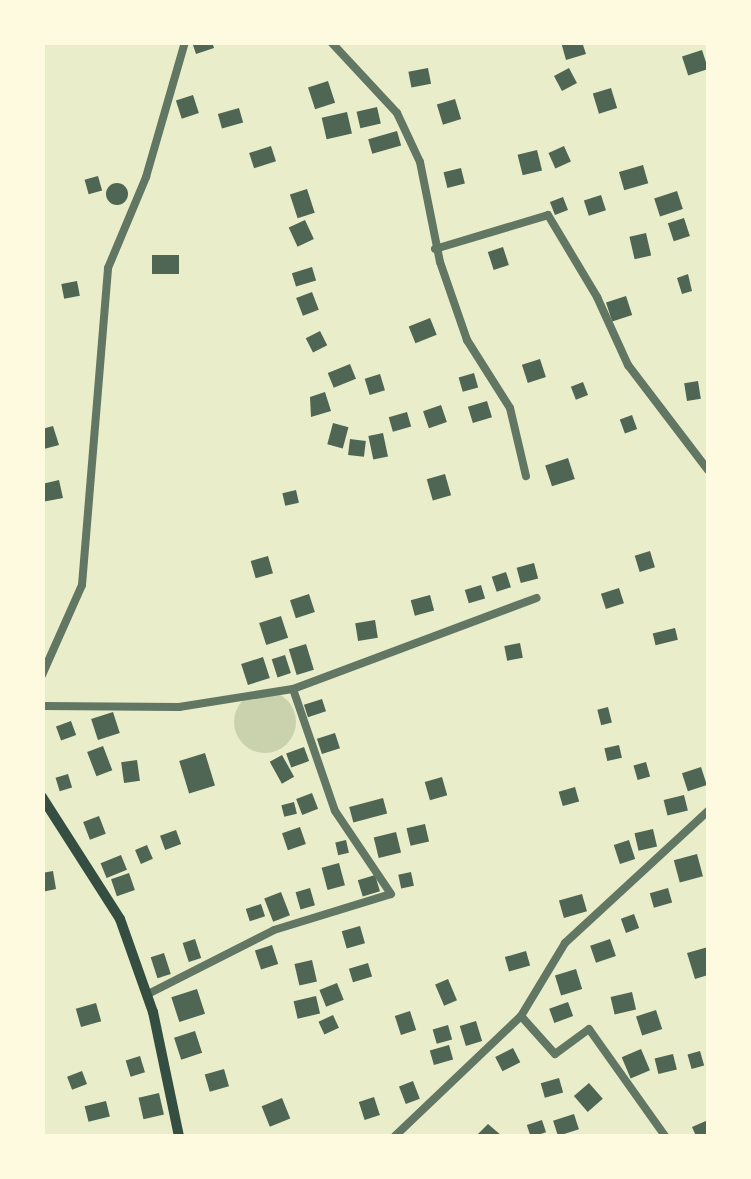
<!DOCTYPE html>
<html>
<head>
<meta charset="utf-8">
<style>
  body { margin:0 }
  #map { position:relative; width:751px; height:1179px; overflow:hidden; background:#e9edc9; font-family:"DM Sans",sans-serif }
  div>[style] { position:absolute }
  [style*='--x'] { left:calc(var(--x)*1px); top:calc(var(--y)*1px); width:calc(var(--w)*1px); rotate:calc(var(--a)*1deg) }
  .green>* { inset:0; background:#cad2ad }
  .round { border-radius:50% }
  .building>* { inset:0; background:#4f6655; transform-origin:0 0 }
  .minor>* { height:8px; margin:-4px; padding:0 4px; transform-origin:4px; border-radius:4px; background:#617663 }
  .secondary>* { height:10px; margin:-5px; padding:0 5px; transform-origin:5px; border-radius:5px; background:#344e41 }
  span { translate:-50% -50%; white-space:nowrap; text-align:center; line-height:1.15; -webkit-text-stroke:8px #fefae0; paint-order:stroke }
  .frame { position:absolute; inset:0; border:45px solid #fefae0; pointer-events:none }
</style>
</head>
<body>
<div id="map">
  <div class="green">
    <div class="round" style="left:234px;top:691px;width:62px;height:62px"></div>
  </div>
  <div class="building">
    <div style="clip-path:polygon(192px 42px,212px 42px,214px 48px,196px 54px)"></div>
    <div style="clip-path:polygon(561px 42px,582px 42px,586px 54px,566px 60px)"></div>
    <div style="left:702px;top:50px;width:20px;height:21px;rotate:72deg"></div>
    <div style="left:428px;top:68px;width:16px;height:20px;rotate:79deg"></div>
    <div style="left:569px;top:68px;width:17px;height:17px;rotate:62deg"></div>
    <div style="left:328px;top:81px;width:23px;height:21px;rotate:72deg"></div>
    <div style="left:611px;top:88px;width:21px;height:19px;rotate:73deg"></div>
    <div style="left:193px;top:95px;width:19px;height:18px;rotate:72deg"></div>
    <div style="left:455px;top:99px;width:21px;height:19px;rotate:73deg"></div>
    <div style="left:377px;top:107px;width:17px;height:21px;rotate:77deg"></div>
    <div style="left:239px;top:108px;width:15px;height:22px;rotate:74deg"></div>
    <div style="left:347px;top:112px;width:22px;height:26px;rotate:77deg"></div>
    <div style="left:397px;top:131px;width:15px;height:30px;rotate:74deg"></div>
    <div style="left:271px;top:146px;width:16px;height:23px;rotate:72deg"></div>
    <div style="left:564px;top:146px;width:17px;height:17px;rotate:66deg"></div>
    <div style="left:537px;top:150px;width:21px;height:20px;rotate:76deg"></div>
    <div style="left:643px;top:165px;width:19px;height:25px;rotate:74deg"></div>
    <div style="left:461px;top:168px;width:16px;height:18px;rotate:76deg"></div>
    <div style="left:98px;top:176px;width:15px;height:14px;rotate:74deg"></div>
    <div class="round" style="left:106px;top:183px;width:22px;height:22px"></div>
    <div style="left:307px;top:189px;width:25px;height:18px;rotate:72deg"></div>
    <div style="left:677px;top:191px;width:19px;height:24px;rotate:72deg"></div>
    <div style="left:601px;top:195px;width:16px;height:18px;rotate:72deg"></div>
    <div style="left:563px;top:197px;width:14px;height:14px;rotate:69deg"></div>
    <div style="left:684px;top:218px;width:19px;height:17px;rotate:72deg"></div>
    <div style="left:305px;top:220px;width:21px;height:18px;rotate:65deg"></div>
    <div style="left:646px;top:233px;width:23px;height:17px;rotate:77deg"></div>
    <div style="left:503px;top:247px;width:19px;height:16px;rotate:72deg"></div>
    <div style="left:179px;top:255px;width:19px;height:27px;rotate:90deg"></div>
    <div style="left:312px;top:267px;width:14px;height:21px;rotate:73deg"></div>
    <div style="clip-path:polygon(688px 274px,692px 291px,682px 294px,677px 278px)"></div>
    <div style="left:77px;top:281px;width:15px;height:16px;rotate:79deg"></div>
    <div style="left:312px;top:292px;width:19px;height:17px;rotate:69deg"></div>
    <div style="left:626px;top:296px;width:20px;height:21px;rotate:72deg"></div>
    <div style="left:430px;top:318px;width:18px;height:23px;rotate:68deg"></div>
    <div style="left:320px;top:331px;width:16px;height:16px;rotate:63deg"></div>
    <div style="left:540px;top:359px;width:19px;height:19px;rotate:72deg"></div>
    <div style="left:350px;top:364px;width:16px;height:24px;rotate:68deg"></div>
    <div style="left:474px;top:373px;width:15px;height:16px;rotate:74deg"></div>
    <div style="left:380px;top:374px;width:17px;height:16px;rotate:73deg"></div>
    <div style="left:698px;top:381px;width:18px;height:14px;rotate:81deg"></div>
    <div style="left:583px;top:382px;width:14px;height:13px;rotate:69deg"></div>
    <div style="clip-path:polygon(325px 392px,331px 411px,311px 417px,310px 397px)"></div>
    <div style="left:487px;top:401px;width:17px;height:20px;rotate:73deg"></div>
    <div style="left:441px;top:405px;width:18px;height:19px;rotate:71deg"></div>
    <div style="left:407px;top:412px;width:15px;height:19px;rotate:74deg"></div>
    <div style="left:632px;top:415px;width:15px;height:13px;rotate:70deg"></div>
    <div style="left:333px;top:423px;width:16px;height:22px;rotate:15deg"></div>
    <div style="clip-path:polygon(53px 426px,59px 445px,44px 449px,42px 429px)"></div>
    <div style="left:383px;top:433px;width:24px;height:15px;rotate:78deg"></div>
    <div style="left:350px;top:439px;width:16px;height:16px;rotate:7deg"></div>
    <div style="left:568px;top:458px;width:22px;height:24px;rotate:72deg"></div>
    <div style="left:445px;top:474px;width:22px;height:19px;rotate:74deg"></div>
    <div style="clip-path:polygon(59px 480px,63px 498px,42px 502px,42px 484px)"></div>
    <div style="left:296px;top:490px;width:13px;height:14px;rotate:77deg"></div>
    <div style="left:650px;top:551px;width:17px;height:16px;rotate:73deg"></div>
    <div style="left:268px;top:556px;width:18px;height:18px;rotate:74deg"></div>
    <div style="left:534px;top:563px;width:16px;height:18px;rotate:75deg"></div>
    <div style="left:506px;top:572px;width:16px;height:15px;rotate:72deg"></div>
    <div style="left:481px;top:585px;width:14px;height:17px;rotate:73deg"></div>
    <div style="left:619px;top:588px;width:16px;height:19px;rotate:72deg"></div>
    <div style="left:309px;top:594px;width:19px;height:20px;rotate:72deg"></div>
    <div style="left:430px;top:595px;width:16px;height:20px;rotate:75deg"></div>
    <div style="left:281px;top:616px;width:23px;height:23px;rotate:72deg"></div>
    <div style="left:375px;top:620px;width:18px;height:20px;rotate:81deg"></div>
    <div style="left:675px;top:628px;width:12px;height:23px;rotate:76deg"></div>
    <div style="left:520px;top:643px;width:15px;height:16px;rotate:79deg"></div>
    <div style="left:306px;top:644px;width:27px;height:18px;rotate:73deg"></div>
    <div style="left:285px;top:655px;width:19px;height:14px;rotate:72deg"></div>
    <div style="left:263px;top:657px;width:22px;height:23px;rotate:72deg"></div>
    <div style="left:322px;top:699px;width:13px;height:19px;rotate:72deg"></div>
    <div style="left:608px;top:707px;width:16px;height:11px;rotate:76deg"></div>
    <div style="left:113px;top:712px;width:22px;height:23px;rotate:72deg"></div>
    <div style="left:71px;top:721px;width:15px;height:16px;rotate:70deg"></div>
    <div style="left:335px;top:733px;width:16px;height:19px;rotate:72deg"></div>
    <div style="left:619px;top:745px;width:13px;height:15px;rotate:77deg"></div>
    <div style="left:103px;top:746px;width:26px;height:17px;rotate:69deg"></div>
    <div style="left:304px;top:747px;width:15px;height:19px;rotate:70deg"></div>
    <div style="left:205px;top:753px;width:34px;height:27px;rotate:73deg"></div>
    <div style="left:282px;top:755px;width:25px;height:14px;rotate:61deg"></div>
    <div style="left:137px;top:760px;width:21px;height:16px;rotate:82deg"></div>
    <div style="left:646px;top:762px;width:15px;height:13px;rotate:74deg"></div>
    <div style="left:701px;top:767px;width:19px;height:20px;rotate:72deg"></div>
    <div style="left:68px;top:774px;width:14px;height:13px;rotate:73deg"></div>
    <div style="left:442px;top:777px;width:19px;height:18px;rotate:74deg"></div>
    <div style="left:575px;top:787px;width:15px;height:17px;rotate:74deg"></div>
    <div style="left:312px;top:793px;width:17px;height:17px;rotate:69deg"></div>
    <div style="left:684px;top:795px;width:16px;height:21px;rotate:76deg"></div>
    <div style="left:383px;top:798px;width:16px;height:35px;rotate:75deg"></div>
    <div style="left:294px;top:802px;width:12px;height:13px;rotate:76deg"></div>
    <div style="left:99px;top:816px;width:19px;height:17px;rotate:69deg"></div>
    <div style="left:425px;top:824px;width:18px;height:19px;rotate:77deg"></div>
    <div style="left:300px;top:827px;width:18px;height:19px;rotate:71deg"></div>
    <div style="left:653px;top:829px;width:18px;height:19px;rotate:77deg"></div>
    <div style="left:176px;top:830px;width:15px;height:17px;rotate:70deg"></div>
    <div style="left:396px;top:832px;width:21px;height:23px;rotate:76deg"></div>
    <div style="left:346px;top:840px;width:13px;height:11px;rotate:77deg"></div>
    <div style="left:629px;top:840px;width:20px;height:16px;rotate:72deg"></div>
    <div style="left:147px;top:845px;width:15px;height:13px;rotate:67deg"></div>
    <div style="left:697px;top:854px;width:23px;height:24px;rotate:75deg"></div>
    <div style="left:121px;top:855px;width:16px;height:22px;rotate:68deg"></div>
    <div style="left:339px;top:863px;width:23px;height:18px;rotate:75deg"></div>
    <div style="clip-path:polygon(53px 871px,56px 889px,42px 892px,42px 873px)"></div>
    <div style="left:411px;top:872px;width:14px;height:13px;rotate:78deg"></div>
    <div style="left:129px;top:873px;width:18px;height:19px;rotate:71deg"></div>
    <div style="left:375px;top:875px;width:17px;height:18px;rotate:73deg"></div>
    <div style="left:310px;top:888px;width:18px;height:15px;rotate:74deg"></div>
    <div style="left:668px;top:888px;width:15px;height:19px;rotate:74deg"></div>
    <div style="left:281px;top:892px;width:25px;height:18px;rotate:69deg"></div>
    <div style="left:582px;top:894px;width:18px;height:24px;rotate:74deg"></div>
    <div style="left:261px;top:904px;width:13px;height:16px;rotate:72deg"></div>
    <div style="left:634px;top:914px;width:15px;height:14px;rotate:70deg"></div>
    <div style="left:360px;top:926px;width:18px;height:19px;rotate:74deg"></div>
    <div style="left:195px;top:939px;width:20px;height:13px;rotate:72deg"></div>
    <div style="left:610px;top:939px;width:18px;height:21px;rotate:71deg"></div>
    <div style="left:272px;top:945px;width:20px;height:18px;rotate:72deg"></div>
    <div style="clip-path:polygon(708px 947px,708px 975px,695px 979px,687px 953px)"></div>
    <div style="left:526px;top:951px;width:15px;height:22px;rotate:74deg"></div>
    <div style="left:164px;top:953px;width:22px;height:14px;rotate:72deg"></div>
    <div style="left:312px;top:960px;width:22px;height:18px;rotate:77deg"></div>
    <div style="left:368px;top:963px;width:14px;height:20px;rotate:73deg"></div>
    <div style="left:576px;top:969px;width:21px;height:22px;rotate:73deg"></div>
    <div style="left:448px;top:979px;width:23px;height:14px;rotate:67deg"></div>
    <div style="left:337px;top:983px;width:18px;height:19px;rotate:68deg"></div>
    <div style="left:197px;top:989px;width:26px;height:27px;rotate:72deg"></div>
    <div style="left:632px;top:992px;width:18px;height:22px;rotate:77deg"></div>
    <div style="left:316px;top:996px;width:18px;height:23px;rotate:77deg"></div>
    <div style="left:568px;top:1002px;width:15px;height:20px;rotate:70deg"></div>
    <div style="left:96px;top:1003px;width:19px;height:21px;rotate:74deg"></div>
    <div style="left:656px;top:1010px;width:20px;height:21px;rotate:72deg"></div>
    <div style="left:410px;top:1011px;width:20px;height:16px;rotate:72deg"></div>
    <div style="left:333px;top:1015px;width:14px;height:16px;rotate:65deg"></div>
    <div style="left:476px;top:1021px;width:21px;height:17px;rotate:73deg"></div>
    <div style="left:448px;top:1025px;width:15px;height:16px;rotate:74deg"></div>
    <div style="left:195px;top:1031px;width:23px;height:22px;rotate:72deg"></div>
    <div style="left:449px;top:1045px;width:15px;height:20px;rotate:74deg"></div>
    <div style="left:513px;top:1048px;width:16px;height:20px;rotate:63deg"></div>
    <div style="left:641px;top:1049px;width:23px;height:21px;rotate:67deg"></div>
    <div style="left:700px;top:1051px;width:15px;height:13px;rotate:74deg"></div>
    <div style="left:673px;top:1054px;width:16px;height:19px;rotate:76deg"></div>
    <div style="left:140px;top:1056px;width:17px;height:15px;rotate:73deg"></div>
    <div style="left:224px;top:1069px;width:18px;height:20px;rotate:74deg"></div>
    <div style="left:82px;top:1071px;width:14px;height:16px;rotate:69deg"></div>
    <div style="left:559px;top:1078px;width:15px;height:19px;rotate:74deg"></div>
    <div style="left:413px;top:1081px;width:19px;height:15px;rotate:69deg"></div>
    <div style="left:589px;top:1083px;width:21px;height:20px;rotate:49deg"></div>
    <div style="left:159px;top:1093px;width:22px;height:21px;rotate:77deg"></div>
    <div style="left:374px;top:1097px;width:19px;height:16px;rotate:72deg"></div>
    <div style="left:282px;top:1098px;width:22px;height:22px;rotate:68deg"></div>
    <div style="left:106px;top:1101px;width:16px;height:22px;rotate:76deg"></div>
    <div style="left:574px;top:1114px;width:16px;height:22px;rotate:72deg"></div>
    <div style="left:542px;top:1120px;width:13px;height:16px;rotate:72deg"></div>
    <div style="clip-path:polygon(708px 1120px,708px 1136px,696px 1136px,692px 1127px)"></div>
    <div style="clip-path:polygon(488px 1124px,502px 1136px,476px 1136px)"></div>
  </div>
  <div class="minor">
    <div style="--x:331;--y:42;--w:97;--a:47.1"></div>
    <div style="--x:397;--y:113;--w:54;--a:64.9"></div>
    <div style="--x:420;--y:162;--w:102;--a:78.7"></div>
    <div style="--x:440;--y:262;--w:83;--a:70.9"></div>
    <div style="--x:467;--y:340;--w:80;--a:57.7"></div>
    <div style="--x:510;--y:408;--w:70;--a:76.8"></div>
    <div style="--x:435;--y:249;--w:118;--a:-16.7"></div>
    <div style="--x:548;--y:215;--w:96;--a:59.1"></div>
    <div style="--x:597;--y:297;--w:75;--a:65.5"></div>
    <div style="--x:628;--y:365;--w:132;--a:52.7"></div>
    <div style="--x:42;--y:675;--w:98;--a:-66"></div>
    <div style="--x:82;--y:585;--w:318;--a:-85.3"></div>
    <div style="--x:108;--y:268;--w:99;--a:-67.3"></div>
    <div style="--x:146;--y:177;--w:141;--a:-73.9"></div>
    <div style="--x:42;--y:706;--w:137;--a:0.4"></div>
    <div style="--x:179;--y:707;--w:115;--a:-9"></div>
    <div style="--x:293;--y:689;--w:260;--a:-20.5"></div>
    <div style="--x:148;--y:994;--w:141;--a:-26.9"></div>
    <div style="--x:274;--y:930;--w:122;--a:-17.1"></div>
    <div style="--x:391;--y:894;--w:100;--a:-124"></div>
    <div style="--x:335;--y:811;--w:129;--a:-109"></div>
    <div style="--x:521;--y:1016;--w:51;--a:48.2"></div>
    <div style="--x:555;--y:1054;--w:42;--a:-36.3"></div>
    <div style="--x:589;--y:1029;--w:131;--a:54.6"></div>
    <div style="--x:395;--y:1136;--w:174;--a:-43.6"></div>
    <div style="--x:521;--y:1016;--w:85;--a:-58.9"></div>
    <div style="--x:565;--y:943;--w:195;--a:-42.7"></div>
  </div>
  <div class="secondary">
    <div style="--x:42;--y:797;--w:145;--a:57.4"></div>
    <div style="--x:120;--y:919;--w:99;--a:70.5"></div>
    <div style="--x:153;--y:1012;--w:127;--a:78.2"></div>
  </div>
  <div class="frame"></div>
</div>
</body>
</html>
